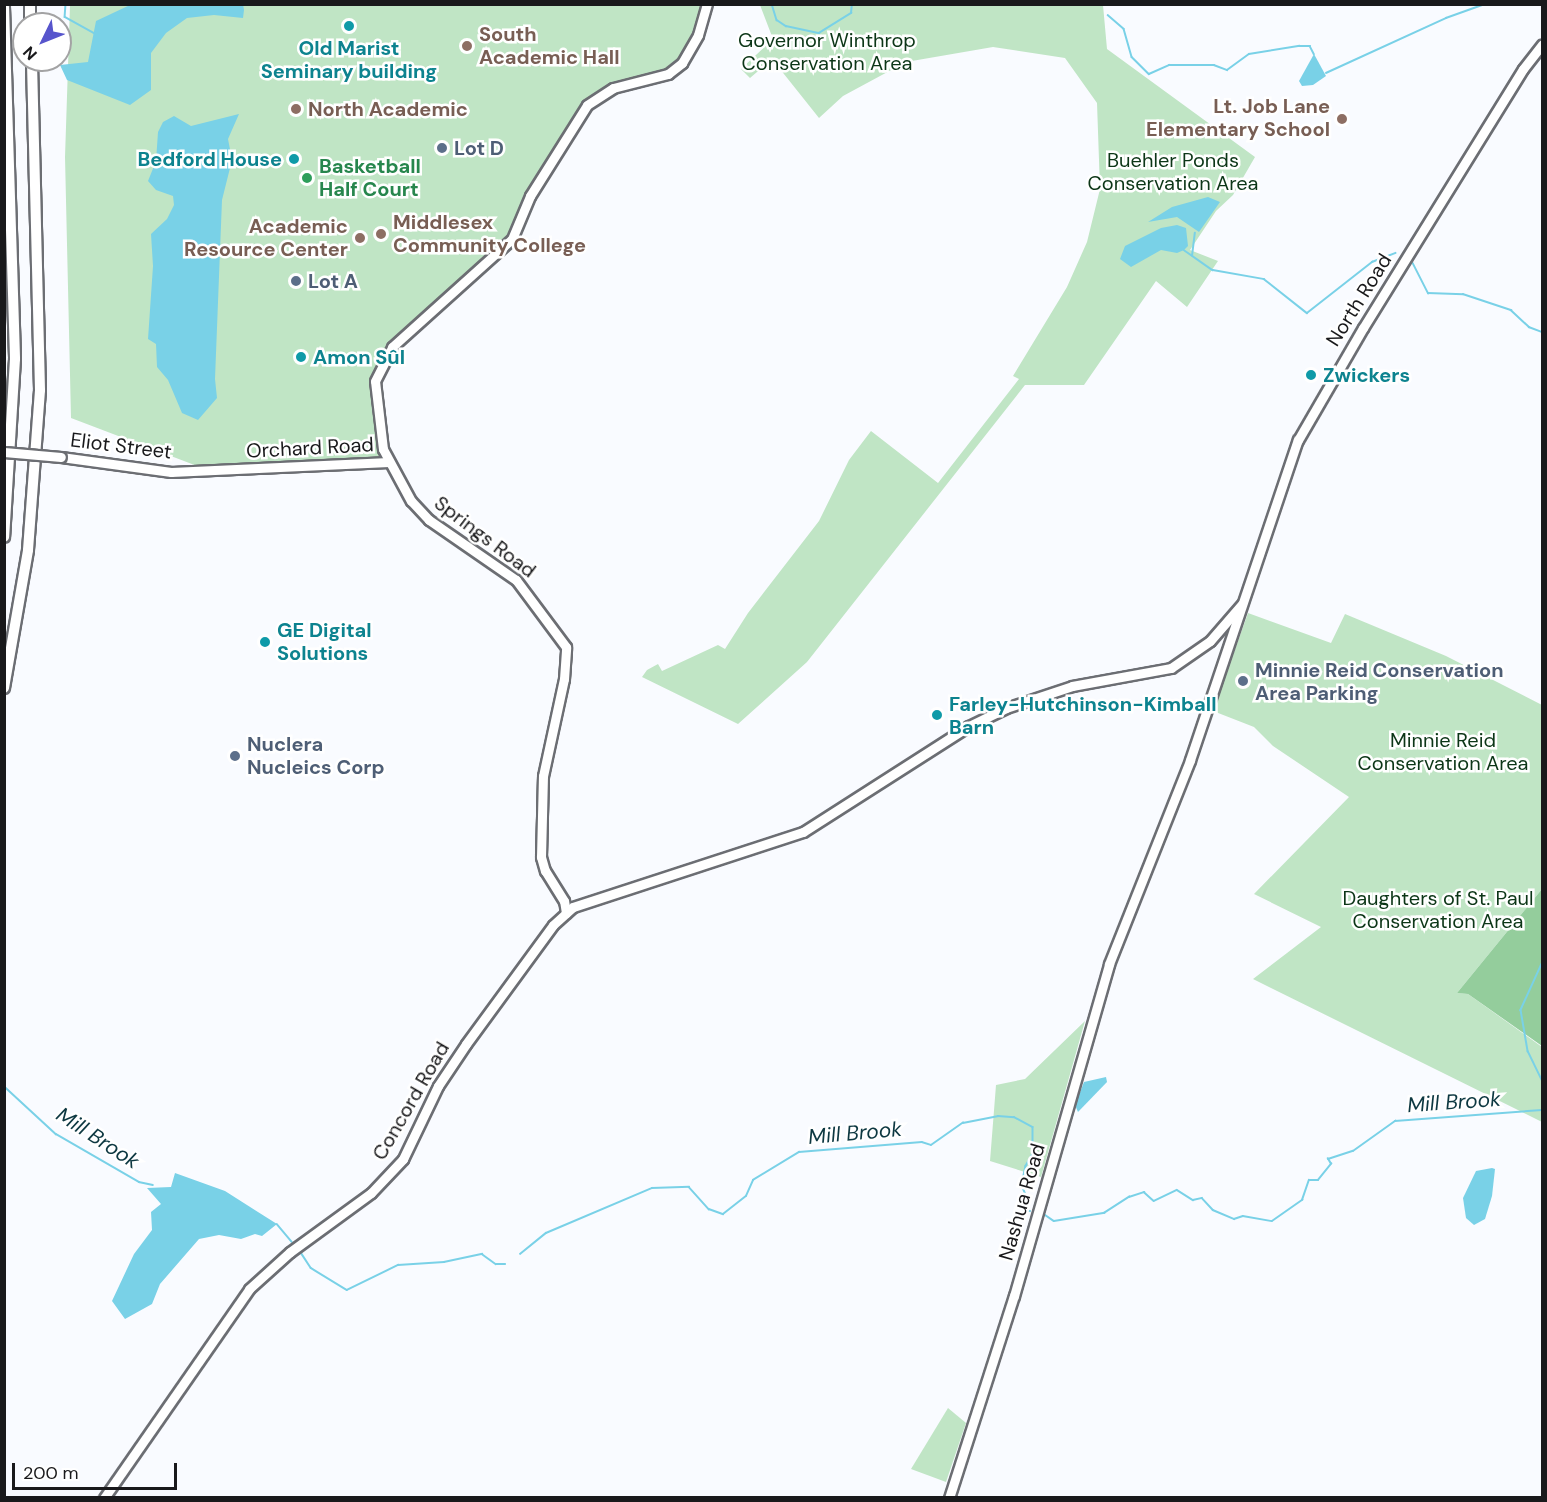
<!DOCTYPE html>
<html>
<head>
<meta charset="utf-8">
<style>
  body { margin:0 }
  #map { position:relative; width:1547px; height:1502px; overflow:hidden; background:#f9fbff; font-family:"DM Sans",sans-serif }
  div>[style] { position:absolute }
  [style*='--x'] { left:calc(var(--x)*1px); top:calc(var(--y)*1px); width:calc(var(--w)*1px); rotate:calc(var(--a)*1deg) }
  .green>* { inset:0; background:#c0e5c5 }
  .forest>* { inset:0; background:#94cd9c }
  .water>* { inset:0; background:#79d1e7 }
  .stream>* { height:1.5px; margin:-0.75px; padding:0 0.75px; transform-origin:0.75px; border-radius:0.75px; background:#79d1e7 }
  .roads { filter:drop-shadow(2px 0 #6c6e73) drop-shadow(-2px 0 #6c6e73) drop-shadow(0 2px #6c6e73) drop-shadow(0 -2px #6c6e73) }
  .secondary>* { height:9px; margin:-4.5px; padding:0 4.5px; transform-origin:4.5px; border-radius:4.5px; background:#fff }
  .highway>* { height:10px; margin:-5px; padding:0 5px; transform-origin:5px; border-radius:5px; background:#fff }
  .bridges { filter:drop-shadow(2px 0 #6c6e73) drop-shadow(-2px 0 #6c6e73) drop-shadow(0 2px #6c6e73) drop-shadow(0 -2px #6c6e73) }
  .secondary-bridge>* { height:9px; margin:-4.5px; padding:0 4.5px; transform-origin:4.5px; border-radius:4.5px; background:#fff }
  .dots>* { width:16px; height:16px; translate:-50% -50%; box-sizing:border-box; border:3px solid #fff; border-radius:50% }
  span { translate:-50% -50%; white-space:nowrap; text-align:center; line-height:1.15; -webkit-text-stroke:5px #fff; paint-order:stroke }
  .education-label { font-size:20px; color:#785e54; font-weight:700 }
  .left { translate:0 -50%; text-align:left }
  .right { translate:-100% -50%; text-align:right }
  .park-label { font-size:20px; color:#0c3617 }
  .culture-label { font-size:20px; color:#0d838f; font-weight:700 }
  .service-label { font-size:20px; color:#4e5e75; font-weight:700 }
  .leisure-label { font-size:20px; color:#27864d; font-weight:700 }
  .street-label { font-size:20px; color:#19191b }
  .water-label { font-size:21px; color:#0d3841; font-style:italic }
  .frame { position:absolute; inset:0; border:6px solid #19191b; pointer-events:none }
  .north { position:absolute; left:12px; top:12px; width:60px; height:60px; box-sizing:border-box; background:#fff; border:2px solid #a3a3a4; border-radius:50%; rotate:227deg; font-size:16px; font-weight:700; line-height:24px; text-align:center; color:#19191b }
  .north::after { content:''; display:block; margin:auto; width:21px; height:27px; background:#5755cc; clip-path:polygon(50% 0,100% 100%,50% 72%,0 100%) }
  .scale { position:absolute; left:12px; top:1463px; width:165px; height:27px; box-sizing:border-box; border:3px solid #19191b; border-top:0; padding-left:8px; font-size:18px; line-height:21px; white-space:nowrap; color:#19191b; -webkit-text-stroke:4px #fff; paint-order:stroke }
</style>
</head>
<body>
<div id="map">
  <div class="green">
    <div style="clip-path:polygon(70px 5px,707px 5px,698px 35px,668px 74px,599px 95px,555px 156px,518px 229px,392px 347px,376px 373px,389px 462px,205px 469px,71px 418px,65px 157px)"></div>
    <div style="clip-path:polygon(760px 5px,1103px 5px,1107px 49px,1255px 157px,1233px 195px,1216px 211px,1190px 250px,1218px 261px,1187px 307px,1156px 281px,1084px 385px,1025px 385px,807px 662px,738px 724px,642px 677px,647px 670px,658px 664px,662px 671px,718px 645px,725px 649px,748px 613px,819px 521px,849px 460px,871px 431px,938px 483px,1019px 379px,1013px 376px,1067px 287px,1087px 242px,1100px 189px,1097px 103px,1065px 58px,993px 47px,906px 62px,843px 96px,819px 118px,772px 59px,750px 78px,741px 69px,773px 39px)"></div>
    <div style="clip-path:polygon(1248px 613px,1331px 643px,1345px 614px,1446px 656px,1542px 705px,1542px 889px,1457px 993px,1468px 994px,1542px 1047px,1542px 1122px,1253px 979px,1321px 927px,1254px 894px,1349px 797px,1273px 746px,1254px 727px,1213px 711px)"></div>
    <div style="clip-path:polygon(1085px 1021px,1041px 1177px,990px 1161px,996px 1085px,1025px 1079px)"></div>
    <div style="clip-path:polygon(948px 1408px,966px 1423px,946px 1482px,911px 1469px)"></div>
  </div>
  <div class="forest">
    <div style="clip-path:polygon(1542px 889px,1542px 1046px,1468px 994px,1457px 993px)"></div>
  </div>
  <div class="water">
    <div style="clip-path:polygon(130px 5px,243px 4px,244px 10px,243px 18px,214px 15px,187px 18px,166px 33px,151px 53px,151px 90px,130px 105px,67px 80px,60px 65px,88px 62px,96px 21px)"></div>
    <div style="clip-path:polygon(1314px 54px,1326px 76px,1313px 85px,1302px 86px,1299px 81px)"></div>
    <div style="clip-path:polygon(239px 114px,228px 139px,232px 160px,222px 200px,215px 379px,217px 398px,198px 420px,182px 413px,168px 380px,157px 367px,156px 344px,148px 339px,153px 266px,151px 234px,167px 219px,174px 205px,173px 196px,156px 190px,148px 181px,156px 161px,158px 132px,163px 122px,174px 116px,191px 126px)"></div>
    <div style="clip-path:polygon(1208px 197px,1220px 202px,1199px 232px,1177px 217px,1148px 222px,1172px 207px)"></div>
    <div style="clip-path:polygon(1177px 225px,1186px 228px,1188px 246px,1184px 250px,1177px 253px,1161px 250px,1131px 267px,1120px 259px,1125px 246px,1161px 228px)"></div>
    <div style="clip-path:polygon(1106px 1077px,1107px 1082px,1078px 1112px,1075px 1105px,1084px 1082px)"></div>
    <div style="clip-path:polygon(1492px 1168px,1495px 1169px,1492px 1196px,1485px 1219px,1474px 1225px,1466px 1218px,1463px 1198px,1476px 1171px)"></div>
    <div style="clip-path:polygon(175px 1173px,225px 1191px,277px 1224px,262px 1236px,255px 1234px,241px 1239px,219px 1235px,199px 1239px,160px 1284px,152px 1304px,125px 1319px,112px 1301px,134px 1254px,152px 1230px,151px 1212px,161px 1204px,147px 1188px,171px 1187px)"></div>
  </div>
  <div class="stream">
    <div style="--x:66;--y:4;--w:13;--a:94"></div>
    <div style="--x:65;--y:17;--w:33;--a:29"></div>
    <div style="--x:772;--y:4;--w:17;--a:73"></div>
    <div style="--x:777;--y:20;--w:11;--a:34"></div>
    <div style="--x:786;--y:26;--w:34;--a:12"></div>
    <div style="--x:819;--y:33;--w:38;--a:-32"></div>
    <div style="--x:851;--y:13;--w:9;--a:-84"></div>
    <div style="--x:1108;--y:15;--w:21;--a:41"></div>
    <div style="--x:1124;--y:29;--w:29;--a:74"></div>
    <div style="--x:1132;--y:57;--w:24;--a:45"></div>
    <div style="--x:1149;--y:74;--w:22;--a:-24"></div>
    <div style="--x:1169;--y:65;--w:45;--a:0"></div>
    <div style="--x:1214;--y:65;--w:14;--a:21"></div>
    <div style="--x:1227;--y:70;--w:27;--a:-36"></div>
    <div style="--x:1249;--y:54;--w:51;--a:-9.1"></div>
    <div style="--x:1299;--y:46;--w:11;--a:0"></div>
    <div style="--x:1310;--y:46;--w:9;--a:63"></div>
    <div style="--x:1326;--y:73;--w:132;--a:-24.6"></div>
    <div style="--x:1446;--y:18;--w:41;--a:-19.7"></div>
    <div style="--x:1184;--y:250;--w:35;--a:35"></div>
    <div style="--x:1213;--y:270;--w:52;--a:10"></div>
    <div style="--x:1264;--y:279;--w:55;--a:38.3"></div>
    <div style="--x:1307;--y:313;--w:83;--a:-38.1"></div>
    <div style="--x:1372;--y:262;--w:25;--a:-21"></div>
    <div style="--x:1192;--y:256;--w:23;--a:-83"></div>
    <div style="--x:1413;--y:263;--w:34;--a:63"></div>
    <div style="--x:1428;--y:293;--w:35;--a:2"></div>
    <div style="--x:1463;--y:294;--w:51;--a:18.4"></div>
    <div style="--x:1511;--y:310;--w:25;--a:43"></div>
    <div style="--x:1529;--y:327;--w:14;--a:21"></div>
    <div style="--x:1542;--y:964;--w:51;--a:114.5"></div>
    <div style="--x:1521;--y:1010;--w:42;--a:80.3"></div>
    <div style="--x:1528;--y:1051;--w:32;--a:64"></div>
    <div style="--x:4;--y:1086;--w:71;--a:42.7"></div>
    <div style="--x:56;--y:1134;--w:96;--a:30"></div>
    <div style="--x:139;--y:1182;--w:14;--a:12"></div>
    <div style="--x:1044;--y:1214;--w:12;--a:35"></div>
    <div style="--x:1054;--y:1221;--w:51;--a:-9.1"></div>
    <div style="--x:1104;--y:1213;--w:30;--a:-33"></div>
    <div style="--x:1129;--y:1197;--w:16;--a:-18"></div>
    <div style="--x:1144;--y:1192;--w:13;--a:42"></div>
    <div style="--x:1154;--y:1201;--w:25;--a:-26"></div>
    <div style="--x:1177;--y:1190;--w:19;--a:32"></div>
    <div style="--x:1193;--y:1200;--w:9;--a:-13"></div>
    <div style="--x:1202;--y:1198;--w:16;--a:47"></div>
    <div style="--x:1213;--y:1210;--w:23;--a:23"></div>
    <div style="--x:1234;--y:1219;--w:9;--a:-18"></div>
    <div style="--x:1243;--y:1216;--w:29;--a:10"></div>
    <div style="--x:1272;--y:1221;--w:37;--a:-35"></div>
    <div style="--x:1302;--y:1200;--w:21;--a:-71"></div>
    <div style="--x:1309;--y:1180;--w:9;--a:0"></div>
    <div style="--x:1318;--y:1180;--w:21;--a:-51"></div>
    <div style="--x:1331;--y:1164;--w:6;--a:-121"></div>
    <div style="--x:1328;--y:1159;--w:26;--a:-18"></div>
    <div style="--x:1353;--y:1151;--w:52;--a:-35.5"></div>
    <div style="--x:1395;--y:1121;--w:147;--a:-4.3"></div>
    <div style="--x:277;--y:1224;--w:23;--a:50"></div>
    <div style="--x:300;--y:1251;--w:20;--a:57"></div>
    <div style="--x:311;--y:1268;--w:42;--a:31.4"></div>
    <div style="--x:347;--y:1290;--w:57;--a:-26.1"></div>
    <div style="--x:398;--y:1265;--w:46;--a:-3.7"></div>
    <div style="--x:444;--y:1262;--w:39;--a:-12"></div>
    <div style="--x:482;--y:1254;--w:17;--a:36"></div>
    <div style="--x:496;--y:1264;--w:9;--a:0"></div>
    <div style="--x:520;--y:1254;--w:33;--a:-39"></div>
    <div style="--x:546;--y:1233;--w:115;--a:-23"></div>
    <div style="--x:652;--y:1188;--w:37;--a:-2"></div>
    <div style="--x:689;--y:1187;--w:30;--a:48"></div>
    <div style="--x:709;--y:1209;--w:15;--a:20"></div>
    <div style="--x:723;--y:1214;--w:29;--a:-38"></div>
    <div style="--x:746;--y:1196;--w:17;--a:-66"></div>
    <div style="--x:753;--y:1180;--w:54;--a:-31.3"></div>
    <div style="--x:799;--y:1152;--w:123;--a:-4.6"></div>
    <div style="--x:922;--y:1142;--w:9;--a:18"></div>
    <div style="--x:931;--y:1145;--w:39;--a:-35"></div>
    <div style="--x:963;--y:1123;--w:36;--a:-11"></div>
    <div style="--x:998;--y:1116;--w:16;--a:4"></div>
    <div style="--x:1014;--y:1117;--w:21;--a:28"></div>
    <div style="--x:1033;--y:1127;--w:27;--a:90"></div>
    <div style="--x:1033;--y:1154;--w:14;--a:120"></div>
    <div style="--x:1026;--y:1166;--w:19;--a:102"></div>
    <div style="--x:1022;--y:1185;--w:11;--a:68"></div>
    <div style="--x:1026;--y:1195;--w:15;--a:98"></div>
    <div style="--x:1024;--y:1210;--w:6;--a:9"></div>
  </div>
  <div class="roads">
    <div class="secondary">
      <div style="--x:61;--y:457;--w:111;--a:7.8"></div>
      <div style="--x:171;--y:472;--w:218;--a:-2.6"></div>
      <div style="--x:566;--y:913;--w:12;--a:-99"></div>
      <div style="--x:564;--y:901;--w:36;--a:-122"></div>
      <div style="--x:545;--y:871;--w:15;--a:-106"></div>
      <div style="--x:541;--y:857;--w:81;--a:-88.6"></div>
      <div style="--x:543;--y:776;--w:99;--a:-77.8"></div>
      <div style="--x:564;--y:679;--w:32;--a:-86"></div>
      <div style="--x:566;--y:647;--w:84;--a:-126.7"></div>
      <div style="--x:516;--y:580;--w:106;--a:-145.4"></div>
      <div style="--x:429;--y:520;--w:26;--a:-133"></div>
      <div style="--x:411;--y:501;--w:59;--a:-118.3"></div>
      <div style="--x:383;--y:449;--w:68;--a:-96.7"></div>
      <div style="--x:375;--y:381;--w:38;--a:-63"></div>
      <div style="--x:392;--y:347;--w:161;--a:-42"></div>
      <div style="--x:512;--y:239;--w:47;--a:-67.3"></div>
      <div style="--x:530;--y:196;--w:107;--a:-57.9"></div>
      <div style="--x:587;--y:105;--w:31;--a:-33"></div>
      <div style="--x:613;--y:88;--w:57;--a:-14.3"></div>
      <div style="--x:668;--y:74;--w:18;--a:-38"></div>
      <div style="--x:682;--y:63;--w:32;--a:-60"></div>
      <div style="--x:698;--y:35;--w:32;--a:-74"></div>
      <div style="--x:104;--y:1498;--w:254;--a:-55.2"></div>
      <div style="--x:249;--y:1289;--w:55;--a:-42.1"></div>
      <div style="--x:290;--y:1252;--w:100;--a:-36.1"></div>
      <div style="--x:371;--y:1193;--w:47;--a:-46.7"></div>
      <div style="--x:403;--y:1159;--w:81;--a:-64.4"></div>
      <div style="--x:438;--y:1086;--w:50;--a:-56.3"></div>
      <div style="--x:466;--y:1044;--w:147;--a:-53.8"></div>
      <div style="--x:553;--y:925;--w:27;--a:-42"></div>
      <div style="--x:573;--y:907;--w:242;--a:-18.1"></div>
      <div style="--x:803;--y:832;--w:197;--a:-32.6"></div>
      <div style="--x:969;--y:726;--w:41;--a:-25.9"></div>
      <div style="--x:1006;--y:708;--w:70;--a:-18.4"></div>
      <div style="--x:1072;--y:686;--w:101;--a:-10.3"></div>
      <div style="--x:1171;--y:668;--w:47;--a:-34.7"></div>
      <div style="--x:1210;--y:641;--w:49;--a:-49.1"></div>
      <div style="--x:949;--y:1498;--w:212;--a:-72.2"></div>
      <div style="--x:1014;--y:1296;--w:345;--a:-74"></div>
      <div style="--x:1109;--y:964;--w:219;--a:-68.3"></div>
      <div style="--x:1190;--y:760;--w:338;--a:-71.4"></div>
      <div style="--x:1298;--y:440;--w:129;--a:-59.9"></div>
      <div style="--x:1363;--y:328;--w:304;--a:-58.3"></div>
      <div style="--x:1523;--y:69;--w:31;--a:-52"></div>
    </div>
    <div class="highway">
      <div style="--x:30;--y:4;--w:20;--a:90"></div>
      <div style="--x:4;--y:7;--w:352;--a:88.2"></div>
      <div style="--x:15;--y:359;--w:178;--a:93.5"></div>
      <div style="--x:4;--y:688;--w:140;--a:-80.1"></div>
      <div style="--x:28;--y:550;--w:160;--a:-85.7"></div>
      <div style="--x:40;--y:390;--w:330;--a:-91.4"></div>
    </div>
  </div>
  <div class="bridges">
    <div class="secondary-bridge">
      <div style="--x:4;--y:452;--w:57;--a:5"></div>
    </div>
  </div>
  <div class="dots">
    <div style="left:349px;top:26px;background:#0f9aa8"></div>
    <div style="left:467px;top:46px;background:#8d6e63"></div>
    <div style="left:296px;top:109px;background:#8d6e63"></div>
    <div style="left:1342px;top:119px;background:#8d6e63"></div>
    <div style="left:442px;top:148px;background:#5c6f8a"></div>
    <div style="left:294px;top:159px;background:#0f9aa8"></div>
    <div style="left:307px;top:178px;background:#2e9e5b"></div>
    <div style="left:381px;top:234px;background:#8d6e63"></div>
    <div style="left:360px;top:238px;background:#8d6e63"></div>
    <div style="left:296px;top:281px;background:#5c6f8a"></div>
    <div style="left:301px;top:357px;background:#0f9aa8"></div>
    <div style="left:1311px;top:375px;background:#0f9aa8"></div>
    <div style="left:265px;top:642px;background:#0f9aa8"></div>
    <div style="left:1243px;top:681px;background:#5c6f8a"></div>
    <div style="left:937px;top:715px;background:#0f9aa8"></div>
    <div style="left:235px;top:756px;background:#5c6f8a"></div>
  </div>
  <div class="education-label">
    <span class="left" style="left:479px;top:46px">South<br>Academic Hall</span>
    <span class="right" style="left:1330px;top:118px">Lt. Job Lane<br>Elementary School</span>
    <span class="left" style="left:308px;top:109px">North Academic</span>
    <span class="left" style="left:393px;top:234px">Middlesex<br>Community College</span>
    <span class="right" style="left:348px;top:238px">Academic<br>Resource Center</span>
  </div>
  <div class="park-label">
    <span style="left:827px;top:52px">Governor Winthrop<br>Conservation Area</span>
    <span style="left:1173px;top:172px">Buehler Ponds<br>Conservation Area</span>
    <span style="left:1443px;top:752px">Minnie Reid<br>Conservation Area</span>
    <span style="left:1438px;top:910px">Daughters of St. Paul<br>Conservation Area</span>
  </div>
  <div class="culture-label">
    <span style="left:349px;top:60px">Old Marist<br>Seminary building</span>
    <span class="right" style="left:282px;top:159px">Bedford House</span>
    <span class="left" style="left:313px;top:357px">Amon Sûl</span>
    <span class="left" style="left:1323px;top:375px">Zwickers</span>
    <span class="left" style="left:277px;top:642px">GE Digital<br>Solutions</span>
    <span class="left" style="left:949px;top:716px">Farley-Hutchinson-Kimball<br>Barn</span>
  </div>
  <div class="service-label">
    <span class="left" style="left:454px;top:148px">Lot D</span>
    <span class="left" style="left:308px;top:281px">Lot A</span>
    <span class="left" style="left:1255px;top:682px">Minnie Reid Conservation<br>Area Parking</span>
    <span class="left" style="left:247px;top:756px">Nuclera<br>Nucleics Corp</span>
  </div>
  <div class="leisure-label">
    <span class="left" style="left:319px;top:178px">Basketball<br>Half Court</span>
  </div>
  <div class="street-label">
    <span style="left:1359px;top:300px;rotate:-58deg">North Road</span>
    <span style="left:121px;top:446px;rotate:7deg">Eliot Street</span>
    <span style="left:310px;top:448px;rotate:-3deg">Orchard Road</span>
    <span style="left:485px;top:537px;rotate:37deg">Springs Road</span>
    <span style="left:411px;top:1101px;rotate:-60deg">Concord Road</span>
    <span style="left:1022px;top:1202px;rotate:-74deg">Nashua Road</span>
  </div>
  <div class="water-label">
    <span style="left:1454px;top:1102px;rotate:-4deg">Mill Brook</span>
    <span style="left:855px;top:1133px;rotate:-5deg">Mill Brook</span>
    <span style="left:98px;top:1138px;rotate:33deg">Mill Brook</span>
  </div>
  <div class="frame"></div>
  <div class="north">N</div>
  <div class="scale">200 m</div>
</div>
</body>
</html>
